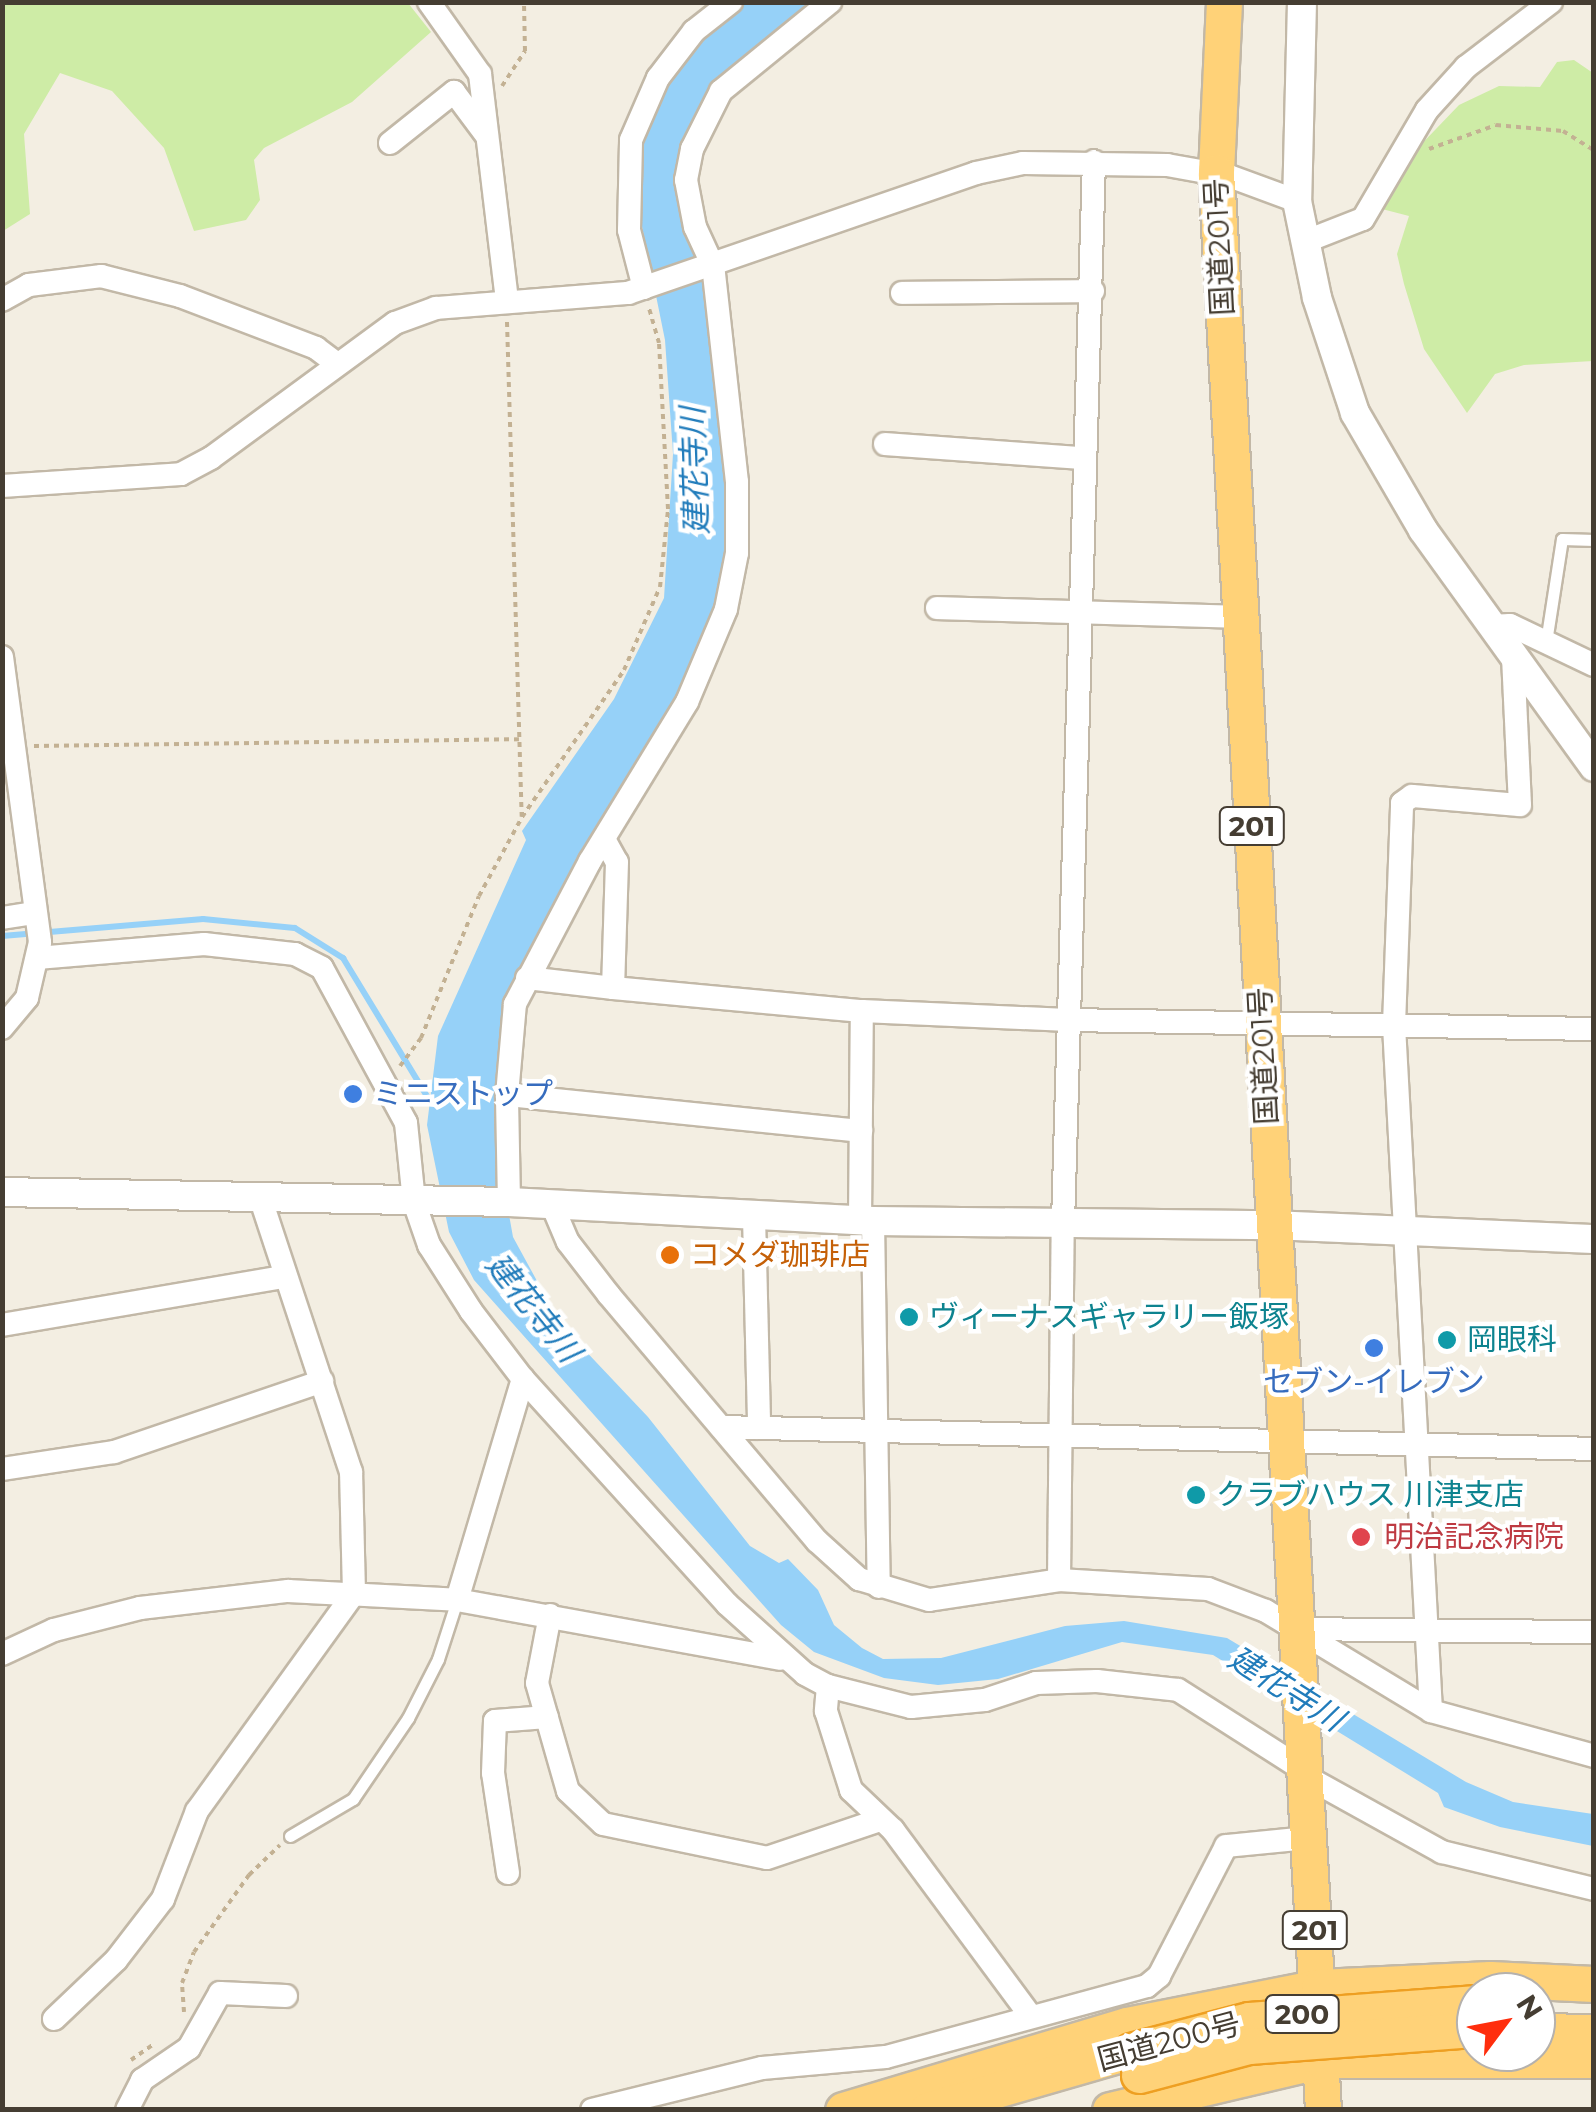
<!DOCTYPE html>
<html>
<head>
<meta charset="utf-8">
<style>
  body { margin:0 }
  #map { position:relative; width:1596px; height:2112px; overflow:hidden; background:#f3eee2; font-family:Montserrat,"Noto Sans JP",sans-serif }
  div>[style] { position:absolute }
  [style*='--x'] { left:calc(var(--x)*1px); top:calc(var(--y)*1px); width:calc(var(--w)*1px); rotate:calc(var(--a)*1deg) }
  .green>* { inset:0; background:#ceeca6 }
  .water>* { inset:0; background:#96d1f8 }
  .stream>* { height:6px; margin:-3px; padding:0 3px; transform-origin:3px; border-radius:3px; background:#96d1f8 }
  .path>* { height:4px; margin-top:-2px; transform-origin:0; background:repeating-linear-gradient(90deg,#c3b193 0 5px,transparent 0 10px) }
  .roads { filter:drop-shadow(2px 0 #c2b8a7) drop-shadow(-2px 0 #c2b8a7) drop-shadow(0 2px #c2b8a7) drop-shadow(0 -2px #c2b8a7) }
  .service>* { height:11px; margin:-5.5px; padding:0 5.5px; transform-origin:5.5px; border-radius:5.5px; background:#fff }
  .minor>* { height:22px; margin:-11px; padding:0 11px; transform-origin:11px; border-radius:11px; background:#fff }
  .tertiary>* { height:28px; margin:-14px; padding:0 14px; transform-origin:14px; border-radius:14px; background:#fff }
  .trunk>* { height:35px; margin:-17.5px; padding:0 17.5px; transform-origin:17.5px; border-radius:17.5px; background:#ffd278 }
  .bridges { filter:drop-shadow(2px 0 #ee9f22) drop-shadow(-2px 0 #ee9f22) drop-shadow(0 2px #ee9f22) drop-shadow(0 -2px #ee9f22) }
  .trunk-bridge>* { height:35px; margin:-17.5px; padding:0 17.5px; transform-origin:17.5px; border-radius:17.5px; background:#ffd278 }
  .dots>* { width:28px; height:28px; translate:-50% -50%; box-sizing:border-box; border:5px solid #fff; border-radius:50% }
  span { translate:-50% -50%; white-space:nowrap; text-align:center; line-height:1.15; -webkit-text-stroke:9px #fff; paint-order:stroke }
  .shield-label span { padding:2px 8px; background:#fff; border:2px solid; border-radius:8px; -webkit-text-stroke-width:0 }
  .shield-label { font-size:28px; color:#453d32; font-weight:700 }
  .street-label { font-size:30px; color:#453d32 }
  .shop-label { font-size:30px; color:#366cbe }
  .left { translate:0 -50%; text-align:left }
  .food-label { font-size:30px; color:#c56008 }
  .culture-label { font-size:30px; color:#0d838f }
  .health-label { font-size:30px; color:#be3a42 }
  .water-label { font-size:32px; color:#217cbb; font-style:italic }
  .frame { position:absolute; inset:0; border:5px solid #453d32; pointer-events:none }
  .north { position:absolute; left:1456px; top:1972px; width:100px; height:100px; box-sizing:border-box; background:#fff; border:2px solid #b5b1ad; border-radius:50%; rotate:58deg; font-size:28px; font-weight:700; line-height:40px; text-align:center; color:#453d32 }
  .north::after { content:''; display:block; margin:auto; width:35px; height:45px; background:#ff2e0d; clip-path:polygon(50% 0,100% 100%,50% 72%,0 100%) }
</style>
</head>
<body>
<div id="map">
  <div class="green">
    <div style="clip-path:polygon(3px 2px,408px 3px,431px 32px,352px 102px,264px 148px,254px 160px,260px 200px,246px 220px,194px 231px,164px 148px,112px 91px,60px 73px,24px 134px,30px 214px,3px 231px)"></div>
    <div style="clip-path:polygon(1574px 60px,1593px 73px,1593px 361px,1524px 365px,1495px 374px,1467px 413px,1424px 349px,1404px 284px,1397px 254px,1409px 216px,1382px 209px,1411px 155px,1459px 105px,1499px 86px,1540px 87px,1557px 62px)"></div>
  </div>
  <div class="water">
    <div style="clip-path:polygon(745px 3px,815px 3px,727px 81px,688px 152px,731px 518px,725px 576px,678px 700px,523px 977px,503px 1181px,513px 1237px,561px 1325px,648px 1417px,750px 1546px,779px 1563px,788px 1559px,818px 1590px,834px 1625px,862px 1648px,883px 1659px,941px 1658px,1065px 1626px,1124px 1621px,1227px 1638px,1466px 1782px,1513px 1802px,1593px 1814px,1593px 1846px,1500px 1827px,1444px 1807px,1438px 1793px,1213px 1655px,1122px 1642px,998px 1679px,938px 1685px,884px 1678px,814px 1652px,781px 1625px,474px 1280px,449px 1232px,427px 1125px,438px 1036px,526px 840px,522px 831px,614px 699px,664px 598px,673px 454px,665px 340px,637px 202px,641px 141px,675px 65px)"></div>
  </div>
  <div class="stream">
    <div style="--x:2;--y:936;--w:202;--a:-4.8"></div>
    <div style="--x:203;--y:919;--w:92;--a:5.6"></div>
    <div style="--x:295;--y:928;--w:57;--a:32"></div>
    <div style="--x:343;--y:958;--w:173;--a:58.7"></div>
  </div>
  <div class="path">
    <div style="--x:502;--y:86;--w:42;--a:-56.7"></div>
    <div style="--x:525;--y:51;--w:49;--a:-91.2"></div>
    <div style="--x:1429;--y:149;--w:71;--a:-19.7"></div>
    <div style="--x:1496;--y:125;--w:67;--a:5.1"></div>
    <div style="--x:1563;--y:131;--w:36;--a:32"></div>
    <div style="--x:507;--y:322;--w:495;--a:88.3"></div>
    <div style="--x:34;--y:746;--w:485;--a:-0.8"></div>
    <div style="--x:400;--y:1066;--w:35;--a:-53"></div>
    <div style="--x:421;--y:1038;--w:153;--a:-67.8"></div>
    <div style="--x:479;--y:896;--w:90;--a:-61.4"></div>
    <div style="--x:522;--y:817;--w:179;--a:-55.2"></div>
    <div style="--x:624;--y:670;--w:90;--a:-66.6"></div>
    <div style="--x:660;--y:587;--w:78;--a:-84.1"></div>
    <div style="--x:668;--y:509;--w:166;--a:-93.1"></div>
    <div style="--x:659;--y:343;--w:37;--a:-106"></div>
    <div style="--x:184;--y:2012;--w:29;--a:-94"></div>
    <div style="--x:182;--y:1983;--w:33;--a:-69"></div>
    <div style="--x:194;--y:1952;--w:95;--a:-54.5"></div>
    <div style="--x:249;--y:1875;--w:43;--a:-44.1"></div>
    <div style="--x:131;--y:2060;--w:29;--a:-35"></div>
  </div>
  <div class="roads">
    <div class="service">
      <div style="--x:1546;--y:642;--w:104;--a:-81.2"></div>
      <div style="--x:1562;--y:539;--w:32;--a:2"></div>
      <div style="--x:290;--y:1836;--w:73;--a:-30.4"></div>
      <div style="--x:353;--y:1799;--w:98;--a:-55.8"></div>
      <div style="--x:408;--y:1718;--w:66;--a:-63"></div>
      <div style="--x:438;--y:1659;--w:62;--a:-72.1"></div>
    </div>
    <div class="minor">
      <div style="--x:429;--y:2;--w:88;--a:54.7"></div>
      <div style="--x:480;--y:74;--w:229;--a:83.2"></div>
      <div style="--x:390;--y:143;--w:82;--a:-38.6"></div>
      <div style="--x:454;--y:92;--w:54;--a:53.3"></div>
      <div style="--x:1304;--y:242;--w:63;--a:-21.3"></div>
      <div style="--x:1363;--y:219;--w:126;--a:-59.6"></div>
      <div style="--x:1427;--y:110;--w:58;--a:-47.8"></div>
      <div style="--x:1466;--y:67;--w:107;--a:-37.4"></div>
      <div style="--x:644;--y:288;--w:60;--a:-104.5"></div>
      <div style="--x:629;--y:230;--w:90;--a:-88.7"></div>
      <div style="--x:631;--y:140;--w:68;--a:-66.5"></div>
      <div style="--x:658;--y:78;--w:59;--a:-52.5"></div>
      <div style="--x:694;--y:31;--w:47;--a:-38.1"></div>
      <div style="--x:902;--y:293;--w:191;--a:-0.6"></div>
      <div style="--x:2;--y:300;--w:31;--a:-29"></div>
      <div style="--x:29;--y:285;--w:73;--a:-7.1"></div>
      <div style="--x:101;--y:276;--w:81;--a:14.2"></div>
      <div style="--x:180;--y:296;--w:146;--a:20.9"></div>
      <div style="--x:316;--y:348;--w:25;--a:37"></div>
      <div style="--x:885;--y:444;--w:197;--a:4.1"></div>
      <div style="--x:2;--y:486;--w:179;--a:-3.8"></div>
      <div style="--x:181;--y:474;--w:34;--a:-28"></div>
      <div style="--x:211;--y:458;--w:228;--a:-36.3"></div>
      <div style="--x:395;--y:323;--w:44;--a:-20.1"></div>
      <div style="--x:436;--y:308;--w:193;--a:-4.5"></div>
      <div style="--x:628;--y:293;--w:368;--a:-19"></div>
      <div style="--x:976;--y:173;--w:48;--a:-12"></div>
      <div style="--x:1023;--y:163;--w:144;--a:0.8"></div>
      <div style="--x:1167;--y:165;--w:63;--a:10.1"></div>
      <div style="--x:1229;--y:176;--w:72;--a:20.2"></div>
      <div style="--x:937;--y:608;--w:304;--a:1.7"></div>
      <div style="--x:1490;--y:626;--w:20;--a:-3"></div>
      <div style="--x:1510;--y:625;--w:93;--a:25.5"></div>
      <div style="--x:2;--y:657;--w:288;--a:82.4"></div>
      <div style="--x:40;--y:942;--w:57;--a:103.1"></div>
      <div style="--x:27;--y:998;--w:39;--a:130"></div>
      <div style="--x:604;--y:839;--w:26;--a:61"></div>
      <div style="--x:617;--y:862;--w:126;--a:91.8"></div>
      <div style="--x:613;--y:988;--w:250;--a:5.3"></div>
      <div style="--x:862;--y:1011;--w:206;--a:2.5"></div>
      <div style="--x:1068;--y:1020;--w:526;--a:0.98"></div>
      <div style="--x:2;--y:918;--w:33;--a:-9"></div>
      <div style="--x:37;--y:958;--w:168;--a:-4.8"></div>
      <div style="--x:204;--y:944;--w:92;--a:6.3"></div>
      <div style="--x:295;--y:954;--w:30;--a:27"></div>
      <div style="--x:322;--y:968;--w:176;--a:61.5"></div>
      <div style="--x:406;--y:1123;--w:79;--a:84.2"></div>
      <div style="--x:414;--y:1202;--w:46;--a:70.8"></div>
      <div style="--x:429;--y:1245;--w:78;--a:57.5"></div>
      <div style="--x:471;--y:1311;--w:86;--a:52.6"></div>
      <div style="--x:523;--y:1379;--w:304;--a:47.8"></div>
      <div style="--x:727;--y:1604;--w:105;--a:41.9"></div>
      <div style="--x:805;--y:1674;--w:26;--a:28"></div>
      <div style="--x:828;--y:1686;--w:86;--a:14.2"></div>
      <div style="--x:911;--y:1707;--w:74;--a:-5.4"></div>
      <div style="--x:985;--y:1700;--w:54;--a:-18.4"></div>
      <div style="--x:1036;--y:1683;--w:61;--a:-1.9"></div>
      <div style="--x:1097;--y:1681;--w:81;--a:6.3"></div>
      <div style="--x:1178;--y:1690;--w:147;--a:32.5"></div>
      <div style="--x:527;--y:978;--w:87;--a:6.6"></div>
      <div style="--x:507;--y:1095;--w:356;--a:5.8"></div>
      <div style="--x:509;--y:1202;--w:107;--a:-91.1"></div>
      <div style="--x:507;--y:1095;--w:91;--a:-85"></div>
      <div style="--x:515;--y:1004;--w:161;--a:-62.3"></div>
      <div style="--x:590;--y:861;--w:186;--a:-58.6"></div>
      <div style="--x:687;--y:702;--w:101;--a:-67.2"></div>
      <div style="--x:726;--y:609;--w:57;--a:-78.9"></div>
      <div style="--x:737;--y:553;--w:71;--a:-90"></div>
      <div style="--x:737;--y:482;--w:217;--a:-96.3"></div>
      <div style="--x:713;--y:266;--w:43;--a:-114.8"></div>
      <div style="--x:695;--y:227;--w:48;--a:-100.8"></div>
      <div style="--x:686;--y:180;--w:32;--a:-79"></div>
      <div style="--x:692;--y:149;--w:65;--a:-63.4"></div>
      <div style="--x:721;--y:91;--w:141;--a:-39.2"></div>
      <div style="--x:553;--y:1207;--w:38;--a:67"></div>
      <div style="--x:568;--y:1242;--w:67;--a:52.3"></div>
      <div style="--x:609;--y:1295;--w:322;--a:49.8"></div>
      <div style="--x:817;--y:1541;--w:57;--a:42.1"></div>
      <div style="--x:859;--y:1579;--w:73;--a:16.7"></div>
      <div style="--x:929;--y:1600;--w:132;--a:-8.7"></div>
      <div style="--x:1059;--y:1580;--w:149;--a:3.5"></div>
      <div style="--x:1208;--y:1589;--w:62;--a:20.8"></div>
      <div style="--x:1266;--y:1611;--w:193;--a:31.2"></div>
      <div style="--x:1431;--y:1711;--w:169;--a:15.4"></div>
      <div style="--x:754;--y:1216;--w:212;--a:88.6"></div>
      <div style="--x:860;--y:1221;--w:210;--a:-89.5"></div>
      <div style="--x:873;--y:1221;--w:366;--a:89.1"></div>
      <div style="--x:2;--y:1325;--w:285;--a:-9.7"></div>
      <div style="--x:721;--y:1427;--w:873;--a:1.44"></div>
      <div style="--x:2;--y:1469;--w:113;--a:-8.6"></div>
      <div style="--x:114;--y:1452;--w:220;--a:-18.8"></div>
      <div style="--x:1059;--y:1580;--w:357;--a:-89.4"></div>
      <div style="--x:1063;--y:1223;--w:1062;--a:-88.33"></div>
      <div style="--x:457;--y:1600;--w:231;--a:-73.4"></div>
      <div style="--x:550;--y:1615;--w:69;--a:100.8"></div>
      <div style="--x:537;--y:1683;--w:112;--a:74"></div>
      <div style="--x:568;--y:1791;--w:48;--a:43.3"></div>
      <div style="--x:603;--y:1824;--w:167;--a:11.7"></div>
      <div style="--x:767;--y:1858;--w:119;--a:-18.6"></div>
      <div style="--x:1293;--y:1629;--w:301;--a:0.6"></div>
      <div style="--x:2;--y:1654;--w:57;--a:-24.8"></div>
      <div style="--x:54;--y:1630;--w:89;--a:-14.3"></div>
      <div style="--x:140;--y:1608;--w:149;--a:-6.6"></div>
      <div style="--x:288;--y:1591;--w:169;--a:3"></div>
      <div style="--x:457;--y:1600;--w:329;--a:10.3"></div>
      <div style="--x:828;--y:1686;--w:25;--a:95"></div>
      <div style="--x:826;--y:1711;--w:83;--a:72.4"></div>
      <div style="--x:851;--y:1790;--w:58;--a:43.6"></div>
      <div style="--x:893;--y:1830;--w:230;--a:53.5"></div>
      <div style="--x:1431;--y:1711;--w:687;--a:-93.09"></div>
      <div style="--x:1394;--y:1025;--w:222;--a:-87.9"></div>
      <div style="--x:1402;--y:803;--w:12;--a:-35"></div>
      <div style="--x:1412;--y:796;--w:108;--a:4.8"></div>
      <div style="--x:1520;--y:805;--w:148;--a:-92.7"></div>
      <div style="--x:1303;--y:1775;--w:159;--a:29"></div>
      <div style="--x:1442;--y:1852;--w:156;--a:13.7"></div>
      <div style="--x:508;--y:1873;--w:101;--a:-98.5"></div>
      <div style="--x:493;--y:1773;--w:52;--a:-87.8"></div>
      <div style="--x:495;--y:1721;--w:52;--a:-4.4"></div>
      <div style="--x:54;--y:2019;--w:86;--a:-43.6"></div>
      <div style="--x:116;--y:1960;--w:77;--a:-52.4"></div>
      <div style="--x:163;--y:1899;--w:94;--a:-68.9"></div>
      <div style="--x:197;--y:1811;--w:269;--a:-54.2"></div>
      <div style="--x:354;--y:1593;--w:121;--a:-91.4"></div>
      <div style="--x:351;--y:1472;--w:287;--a:-108.3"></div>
      <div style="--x:127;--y:2110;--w:34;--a:-63"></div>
      <div style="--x:142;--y:2080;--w:57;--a:-34.2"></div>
      <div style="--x:189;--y:2048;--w:63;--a:-60.6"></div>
      <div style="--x:220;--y:1993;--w:66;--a:2.6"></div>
      <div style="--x:592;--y:2110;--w:175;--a:-13.9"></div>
      <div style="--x:762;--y:2068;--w:124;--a:-5.1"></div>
      <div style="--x:886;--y:2057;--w:270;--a:-15.2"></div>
      <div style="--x:1147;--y:1986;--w:16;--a:-40"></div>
      <div style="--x:1159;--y:1976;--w:146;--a:-62.7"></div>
      <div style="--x:1226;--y:1846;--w:81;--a:-5.6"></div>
    </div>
    <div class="tertiary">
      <div style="--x:1302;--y:2;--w:199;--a:91.4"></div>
      <div style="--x:1297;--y:201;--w:99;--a:78.3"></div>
      <div style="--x:1317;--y:298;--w:121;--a:71.7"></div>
      <div style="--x:1355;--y:413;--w:135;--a:59.8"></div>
      <div style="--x:1423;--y:530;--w:292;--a:54.2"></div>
      <div style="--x:2;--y:1192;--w:507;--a:1.13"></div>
      <div style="--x:509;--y:1202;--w:364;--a:3"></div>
      <div style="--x:873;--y:1221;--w:401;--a:0.6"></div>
      <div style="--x:1274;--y:1225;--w:320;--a:2.5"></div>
    </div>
    <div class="trunk">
      <div style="--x:1224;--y:2;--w:170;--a:92.7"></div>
      <div style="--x:1216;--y:172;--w:1941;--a:86.84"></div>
      <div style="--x:1536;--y:2031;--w:58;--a:1"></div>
      <div style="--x:843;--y:2110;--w:296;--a:-16.7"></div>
      <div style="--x:1127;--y:2025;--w:196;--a:-11.2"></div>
      <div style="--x:1319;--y:1987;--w:171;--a:-2.7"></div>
      <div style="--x:1490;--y:1979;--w:104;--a:2.8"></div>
      <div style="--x:927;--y:2110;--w:212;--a:-16.1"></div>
      <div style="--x:1110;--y:2110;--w:218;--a:-13.3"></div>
      <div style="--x:1322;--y:2060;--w:272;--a:0"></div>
    </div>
  </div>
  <div class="bridges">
    <div class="trunk-bridge">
      <div style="--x:1131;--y:2051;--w:122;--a:-14.7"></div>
      <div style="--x:1249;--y:2020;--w:228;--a:-4.3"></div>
      <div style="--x:1139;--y:2075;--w:114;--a:-14.8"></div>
      <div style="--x:1249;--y:2046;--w:228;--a:-4.3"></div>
    </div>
  </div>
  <div class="dots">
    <div style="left:353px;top:1094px;background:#3f7fe0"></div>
    <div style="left:670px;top:1255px;background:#e8710a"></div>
    <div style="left:909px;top:1317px;background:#0f9aa8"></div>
    <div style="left:1447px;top:1340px;background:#0f9aa8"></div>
    <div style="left:1374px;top:1348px;background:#3f7fe0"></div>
    <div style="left:1196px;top:1495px;background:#0f9aa8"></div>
    <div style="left:1361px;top:1537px;background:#e0444e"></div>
  </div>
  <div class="shield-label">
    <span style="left:1252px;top:826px">201</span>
    <span style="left:1315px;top:1930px">201</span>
    <span style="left:1302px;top:2014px">200</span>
  </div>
  <div class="street-label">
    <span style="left:1220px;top:247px;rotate:-93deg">国道201号</span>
    <span style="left:1264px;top:1056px;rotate:-93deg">国道201号</span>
    <span style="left:1169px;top:2042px;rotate:-15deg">国道200号</span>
  </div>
  <div class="shop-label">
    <span class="left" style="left:373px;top:1094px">ミニストップ</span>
    <span style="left:1374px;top:1382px">セブン-イレブン</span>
  </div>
  <div class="food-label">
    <span class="left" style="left:690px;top:1255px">コメダ珈琲店</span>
  </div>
  <div class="culture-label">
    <span class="left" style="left:929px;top:1317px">ヴィーナスギャラリー飯塚</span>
    <span class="left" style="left:1467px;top:1340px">岡眼科</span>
    <span class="left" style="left:1216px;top:1495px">クラブハウス 川津支店</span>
  </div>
  <div class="health-label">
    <span class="left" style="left:1384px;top:1537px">明治記念病院</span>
  </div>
  <div class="water-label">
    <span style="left:695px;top:471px;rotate:-92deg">建花寺川</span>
    <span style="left:533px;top:1308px;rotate:51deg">建花寺川</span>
    <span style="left:1286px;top:1689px;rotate:32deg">建花寺川</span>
  </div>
  <div class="frame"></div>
  <div class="north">N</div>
</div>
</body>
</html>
